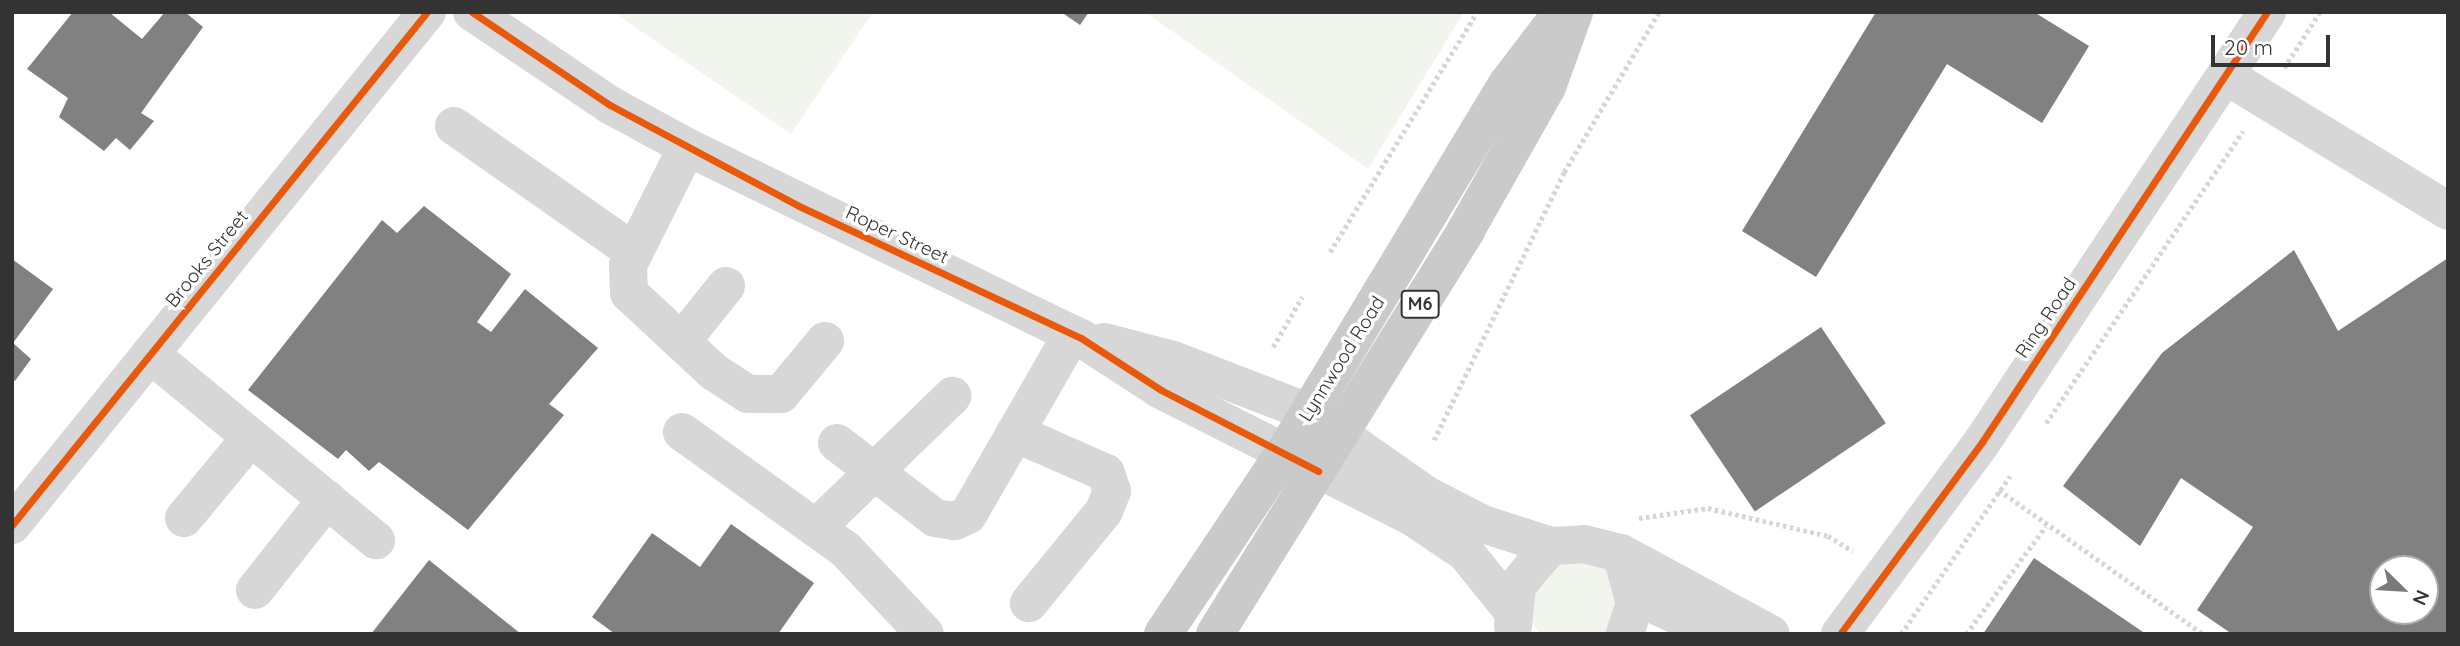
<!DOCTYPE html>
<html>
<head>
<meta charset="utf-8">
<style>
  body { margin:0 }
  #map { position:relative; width:2460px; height:646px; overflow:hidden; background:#fff; font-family:Quicksand,sans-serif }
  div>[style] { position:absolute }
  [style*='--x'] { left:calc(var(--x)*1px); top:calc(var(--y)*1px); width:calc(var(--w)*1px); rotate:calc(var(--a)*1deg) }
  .green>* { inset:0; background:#f1f5ed }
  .building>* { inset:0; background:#818181; transform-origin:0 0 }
  .path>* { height:4.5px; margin-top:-2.25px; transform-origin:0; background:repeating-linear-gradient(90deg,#d6d6d6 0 3.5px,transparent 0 7px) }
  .minor>* { height:38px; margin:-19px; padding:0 19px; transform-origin:19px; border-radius:19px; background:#d7d7d7 }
  .major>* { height:38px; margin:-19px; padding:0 19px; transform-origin:19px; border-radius:19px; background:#cacaca }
  .cycleway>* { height:7px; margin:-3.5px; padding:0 3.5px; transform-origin:3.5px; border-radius:3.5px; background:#e8590c }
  span { translate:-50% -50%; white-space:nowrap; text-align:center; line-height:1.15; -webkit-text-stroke:7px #fff; paint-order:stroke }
  .shield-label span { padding:2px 5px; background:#fff; border:2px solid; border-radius:5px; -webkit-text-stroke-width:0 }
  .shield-label { font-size:18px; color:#333; font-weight:700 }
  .street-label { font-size:19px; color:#333 }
  .frame { position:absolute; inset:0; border:14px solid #333; pointer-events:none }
  .north { position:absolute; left:2369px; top:555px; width:70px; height:70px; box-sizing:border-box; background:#fff; border:2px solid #adadad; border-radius:50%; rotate:114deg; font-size:19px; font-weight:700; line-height:28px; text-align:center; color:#333 }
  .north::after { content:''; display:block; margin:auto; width:24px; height:32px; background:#7a7a7a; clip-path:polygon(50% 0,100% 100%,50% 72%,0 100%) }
  .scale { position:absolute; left:2211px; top:35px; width:119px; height:32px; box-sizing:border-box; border:4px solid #333; border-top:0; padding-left:9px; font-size:21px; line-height:24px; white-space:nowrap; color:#333; -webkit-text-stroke:5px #fff; paint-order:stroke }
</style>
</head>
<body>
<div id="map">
  <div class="green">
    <div style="clip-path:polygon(613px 12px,873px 12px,791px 134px)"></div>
    <div style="clip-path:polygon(1145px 12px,1464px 12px,1368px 169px)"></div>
    <div style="clip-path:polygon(1564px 556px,1606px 566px,1621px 592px,1608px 634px,1541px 634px,1535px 627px,1528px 613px,1531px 583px)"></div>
  </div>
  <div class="building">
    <div style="clip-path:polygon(73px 12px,109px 12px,142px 39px,165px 12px,185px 12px,203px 27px,141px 113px,154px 121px,130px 150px,116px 138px,104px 151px,59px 117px,68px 98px,27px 69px)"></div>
    <div style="clip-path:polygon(1061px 12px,1089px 12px,1080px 25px)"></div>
    <div style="clip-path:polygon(1876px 12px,2034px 12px,2089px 46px,2042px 123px,1947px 64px,1816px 277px,1742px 231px)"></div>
    <div style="clip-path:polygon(424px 206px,511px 274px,477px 322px,491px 332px,525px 289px,598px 348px,549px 404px,564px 415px,468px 530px,379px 462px,369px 471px,346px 450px,338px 459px,248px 390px,382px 220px,397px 233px)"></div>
    <div style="clip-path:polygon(evenodd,2294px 250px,2338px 331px,2448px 258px,2448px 634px,2232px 634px,2197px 610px,2253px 527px,2181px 478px,2140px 546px,2063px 486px,2162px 353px,2294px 250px,2383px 569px,2425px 569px,2425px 611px,2383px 611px,2383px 569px)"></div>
    <div style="clip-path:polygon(12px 259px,53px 289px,13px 343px,31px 359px,15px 381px,12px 378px)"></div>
    <div style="left:1821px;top:327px;width:116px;height:158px;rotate:56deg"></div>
    <div style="clip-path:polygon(731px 524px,814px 583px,778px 634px,615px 634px,592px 617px,652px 533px,700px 567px)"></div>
    <div style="clip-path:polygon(2034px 558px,2146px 634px,1983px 634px)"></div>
    <div style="clip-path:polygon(429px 560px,521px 634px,371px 634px)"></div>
  </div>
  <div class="path">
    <div style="--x:2284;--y:68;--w:67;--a:-57.3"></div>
    <div style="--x:1330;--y:252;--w:281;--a:-58.5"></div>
    <div style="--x:1273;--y:347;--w:58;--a:-59.9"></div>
    <div style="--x:2046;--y:423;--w:352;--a:-56"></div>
    <div style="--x:1434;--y:440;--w:298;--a:-64.1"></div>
    <div style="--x:1564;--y:172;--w:186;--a:-59.3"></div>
    <div style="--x:1999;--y:490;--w:250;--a:35.2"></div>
    <div style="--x:1639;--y:518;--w:70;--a:-8.2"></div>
    <div style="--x:1708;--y:508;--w:123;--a:13.1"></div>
    <div style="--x:1828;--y:536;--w:29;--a:31"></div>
    <div style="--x:1901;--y:634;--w:192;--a:-55.4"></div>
    <div style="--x:1966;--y:634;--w:134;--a:-53.5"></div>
  </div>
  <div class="minor">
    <div style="--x:472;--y:12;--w:166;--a:34"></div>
    <div style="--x:610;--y:105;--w:88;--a:28.6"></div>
    <div style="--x:687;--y:147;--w:438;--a:25.9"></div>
    <div style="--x:1081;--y:338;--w:95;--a:33"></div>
    <div style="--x:1161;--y:390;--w:284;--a:26.8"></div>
    <div style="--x:1414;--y:518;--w:63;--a:33.9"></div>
    <div style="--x:1466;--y:553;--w:70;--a:51.3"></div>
    <div style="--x:2228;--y:77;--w:258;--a:31.3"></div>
    <div style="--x:454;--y:126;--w:220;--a:35"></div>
    <div style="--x:687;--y:147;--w:132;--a:116.6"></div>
    <div style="--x:628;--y:265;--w:28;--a:88"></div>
    <div style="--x:629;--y:293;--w:116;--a:42.9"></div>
    <div style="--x:714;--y:372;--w:40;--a:32.9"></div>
    <div style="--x:748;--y:394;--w:33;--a:0"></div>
    <div style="--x:781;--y:394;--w:69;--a:-50.3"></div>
    <div style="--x:681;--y:342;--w:72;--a:-51.2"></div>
    <div style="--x:1104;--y:342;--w:71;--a:14.6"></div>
    <div style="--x:1173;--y:360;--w:145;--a:21.1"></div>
    <div style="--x:1308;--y:412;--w:146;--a:35"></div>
    <div style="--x:1428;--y:496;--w:62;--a:27"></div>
    <div style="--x:1483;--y:524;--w:71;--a:17.9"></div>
    <div style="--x:150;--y:354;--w:293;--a:39.5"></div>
    <div style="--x:682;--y:432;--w:202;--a:35.7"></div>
    <div style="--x:846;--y:550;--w:115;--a:46.8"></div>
    <div style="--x:1015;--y:433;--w:99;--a:23.7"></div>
    <div style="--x:1106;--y:473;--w:19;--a:72"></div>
    <div style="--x:1112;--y:491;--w:22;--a:112"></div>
    <div style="--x:1104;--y:511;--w:119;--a:129.2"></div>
    <div style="--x:837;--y:443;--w:123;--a:37.4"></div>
    <div style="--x:935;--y:518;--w:20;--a:9"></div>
    <div style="--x:955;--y:521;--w:14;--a:-25"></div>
    <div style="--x:968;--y:515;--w:209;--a:-60.1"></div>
    <div style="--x:184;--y:518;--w:105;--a:-50.4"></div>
    <div style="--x:12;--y:525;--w:660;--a:-51.03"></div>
    <div style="--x:816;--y:528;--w:190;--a:-44.1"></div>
    <div style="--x:1621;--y:553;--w:170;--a:28.4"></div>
    <div style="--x:255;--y:590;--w:116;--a:-51.6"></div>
    <div style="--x:1634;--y:595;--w:91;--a:25.4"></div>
    <div style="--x:1513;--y:626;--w:40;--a:-84.3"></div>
    <div style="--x:1517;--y:586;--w:28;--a:-51"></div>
    <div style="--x:1535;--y:564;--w:24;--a:-48"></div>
    <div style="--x:1551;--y:546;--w:33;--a:-3"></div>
    <div style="--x:1584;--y:544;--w:38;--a:14"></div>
    <div style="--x:1621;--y:553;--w:52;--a:74.4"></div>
    <div style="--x:1635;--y:603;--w:33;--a:108"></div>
    <div style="--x:1840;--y:634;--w:239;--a:-53.5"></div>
    <div style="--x:1982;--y:442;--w:516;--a:-56.46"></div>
  </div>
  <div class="major">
    <div style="--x:1163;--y:634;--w:219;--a:-56.2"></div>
    <div style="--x:1285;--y:452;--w:431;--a:-58.9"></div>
    <div style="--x:1508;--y:83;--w:89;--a:-52.7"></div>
    <div style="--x:1215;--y:634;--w:476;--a:-58.1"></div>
    <div style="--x:1466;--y:230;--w:164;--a:-60.5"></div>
    <div style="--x:1547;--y:87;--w:80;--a:-70.2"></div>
  </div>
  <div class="cycleway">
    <div style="--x:472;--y:12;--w:166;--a:34"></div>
    <div style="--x:610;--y:105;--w:214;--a:28.1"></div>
    <div style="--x:799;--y:206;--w:311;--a:25.1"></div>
    <div style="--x:1081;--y:338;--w:95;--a:33"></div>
    <div style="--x:1161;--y:390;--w:177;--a:27.3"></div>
    <div style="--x:12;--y:525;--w:660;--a:-51.03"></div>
    <div style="--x:1840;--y:634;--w:239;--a:-53.5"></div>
    <div style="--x:1982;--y:442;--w:516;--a:-56.46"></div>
  </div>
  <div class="shield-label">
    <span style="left:1420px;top:304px">M6</span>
  </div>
  <div class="street-label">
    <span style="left:897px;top:235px;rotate:25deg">Roper Street</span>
    <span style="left:207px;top:259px;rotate:-51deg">Brooks Street</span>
    <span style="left:2046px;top:318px;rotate:-56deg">Ring Road</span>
    <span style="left:1342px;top:359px;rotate:-58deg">Lynnwood Road</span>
  </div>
  <div class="frame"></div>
  <div class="north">N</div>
  <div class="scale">20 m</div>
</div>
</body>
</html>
